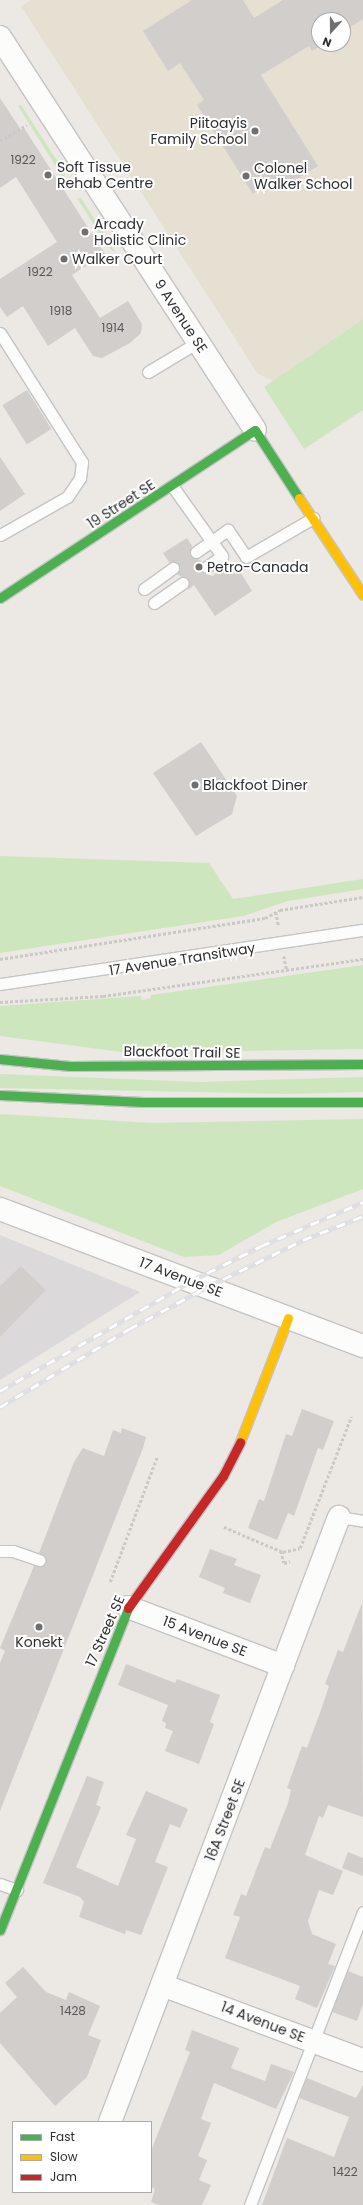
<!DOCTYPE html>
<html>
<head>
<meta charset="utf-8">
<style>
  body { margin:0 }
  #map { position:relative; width:363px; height:2205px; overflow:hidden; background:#ece8e4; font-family:Poppins,sans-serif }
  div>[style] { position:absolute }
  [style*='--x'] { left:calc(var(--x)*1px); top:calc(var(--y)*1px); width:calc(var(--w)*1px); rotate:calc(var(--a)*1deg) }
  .industrial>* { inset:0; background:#dcd9db }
  .education>* { inset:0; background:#e6e0d3 }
  .green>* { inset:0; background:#cee6be }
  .building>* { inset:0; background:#d1cecb; transform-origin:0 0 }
  .path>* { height:2.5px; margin-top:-1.25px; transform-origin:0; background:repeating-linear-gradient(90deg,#c9c9c8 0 3px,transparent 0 5px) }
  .roads { filter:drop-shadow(1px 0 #c5c4c5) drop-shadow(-1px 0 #c5c4c5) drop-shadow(0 1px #c5c4c5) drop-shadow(0 -1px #c5c4c5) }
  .lane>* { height:11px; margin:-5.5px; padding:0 5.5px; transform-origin:5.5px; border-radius:5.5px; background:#fcfcfb }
  .street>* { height:22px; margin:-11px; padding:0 11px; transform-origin:11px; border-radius:11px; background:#fcfcfb }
  .fast>* { height:9px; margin:-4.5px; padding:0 4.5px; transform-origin:4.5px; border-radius:4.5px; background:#4caf50 }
  .slow>* { height:9px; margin:-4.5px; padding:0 4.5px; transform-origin:4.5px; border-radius:4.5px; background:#ffc107 }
  .jam>* { height:9px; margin:-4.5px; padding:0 4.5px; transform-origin:4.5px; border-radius:4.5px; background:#c62828 }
  .rail>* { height:4.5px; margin-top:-2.25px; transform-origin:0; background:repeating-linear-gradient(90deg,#fff 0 9px,#dfdfe1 0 18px); box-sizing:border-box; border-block:1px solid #dfdfe1 }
  .dots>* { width:11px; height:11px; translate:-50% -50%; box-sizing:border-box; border:2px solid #fff; border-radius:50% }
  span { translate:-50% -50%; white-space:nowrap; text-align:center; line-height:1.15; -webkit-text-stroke:4px #fff; paint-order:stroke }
  .number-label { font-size:12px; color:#585857 }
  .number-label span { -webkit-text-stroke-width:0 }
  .poi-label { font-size:14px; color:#2e2e2e }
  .right { translate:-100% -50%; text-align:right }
  .left { translate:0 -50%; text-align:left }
  .street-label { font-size:14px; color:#2e2e2e }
  .legend { position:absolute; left:12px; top:2121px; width:140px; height:72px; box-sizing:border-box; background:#fff; border:1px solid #ababab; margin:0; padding:5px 7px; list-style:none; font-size:12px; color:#2e2e2e }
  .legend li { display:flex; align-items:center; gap:8px; height:20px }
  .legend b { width:20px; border:1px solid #ababab }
  .north { position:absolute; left:311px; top:12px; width:40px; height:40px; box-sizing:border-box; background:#fff; border:1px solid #ababab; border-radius:50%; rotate:201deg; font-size:11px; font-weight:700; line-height:16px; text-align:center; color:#2e2e2e }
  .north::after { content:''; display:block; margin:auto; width:14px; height:18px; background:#706f6e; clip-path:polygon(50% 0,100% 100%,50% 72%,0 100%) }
</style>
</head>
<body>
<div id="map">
  <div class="industrial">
    <div style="clip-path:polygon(0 1235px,140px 1292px,0 1380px)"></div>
  </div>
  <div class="education">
    <div style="clip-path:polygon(evenodd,31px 0,363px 0,363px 319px,274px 381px,258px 374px,21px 6px,31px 0,319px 20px,343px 20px,343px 44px,319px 44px,319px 20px)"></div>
  </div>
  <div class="green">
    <div style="clip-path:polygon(21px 105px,65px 173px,64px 179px,18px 106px)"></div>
    <div style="clip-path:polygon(77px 198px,81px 198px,116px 253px,108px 247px)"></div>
    <div style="clip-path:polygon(363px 319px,363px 410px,304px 449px,264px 387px)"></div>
    <div style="clip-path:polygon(0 856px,209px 863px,233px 899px,363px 879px,363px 889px,288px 901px,243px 916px,0 953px)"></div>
    <div style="clip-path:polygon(363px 965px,363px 1049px,129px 1053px,0 1036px,0 1006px,141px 996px,142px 1000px,151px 998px,151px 995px)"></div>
    <div style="clip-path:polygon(0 1074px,200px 1082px,363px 1077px,363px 1092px,286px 1094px,0 1088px)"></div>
    <div style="clip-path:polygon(0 1114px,153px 1123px,363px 1119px,363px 1189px,276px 1222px,219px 1255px,184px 1257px,0 1186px)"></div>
  </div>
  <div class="building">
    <div style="clip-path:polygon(192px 0,243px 0,254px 18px,283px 0,363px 0,363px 19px,343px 32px,343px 20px,319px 20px,319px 44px,324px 44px,312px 51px,309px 46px,261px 75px,318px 166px,281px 189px,275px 180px,253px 194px,197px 105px,204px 100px,180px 63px,168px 71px,143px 31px)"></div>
    <div style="clip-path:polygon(0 98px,21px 130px,24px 128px,105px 254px,72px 275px,100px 318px,128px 301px,142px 324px,141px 333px,130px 343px,102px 358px,93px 356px,75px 328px,48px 346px,23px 306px,7px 317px,0 307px,0 279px,57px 242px,16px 177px,0 188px)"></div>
    <div style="left:27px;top:390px;width:46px;height:29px;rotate:58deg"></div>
    <div style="clip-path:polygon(0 457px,25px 494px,0 511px)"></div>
    <div style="clip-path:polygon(187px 538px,192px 546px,190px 556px,202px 561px,199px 567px,203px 573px,212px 576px,234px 562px,252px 591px,215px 616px,194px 585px,188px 590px,190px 582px,177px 574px,178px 564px,169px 562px,163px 553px)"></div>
    <div style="clip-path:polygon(201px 742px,237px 796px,232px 814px,196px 836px,153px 773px)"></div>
    <div style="clip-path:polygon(21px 1266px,46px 1290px,0 1337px,0 1286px)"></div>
    <div style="clip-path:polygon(302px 1409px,334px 1421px,323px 1450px,318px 1448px,294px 1516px,288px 1513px,277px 1540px,248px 1528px,259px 1499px,264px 1501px,286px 1434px,292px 1436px)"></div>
    <div style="clip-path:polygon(122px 1428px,146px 1437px,143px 1448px,0 1811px,0 1663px,5px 1651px,0 1648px,34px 1566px,45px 1563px,45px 1556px,39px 1553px,74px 1462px,83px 1448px,104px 1456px,113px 1430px,121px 1433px)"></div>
    <div style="clip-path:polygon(210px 1549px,237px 1559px,234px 1565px,261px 1575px,250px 1603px,223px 1593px,225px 1588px,199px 1577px)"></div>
    <div style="clip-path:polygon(362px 1603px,363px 1817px,328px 1805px,323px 1818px,319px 1816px,305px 1855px,343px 1871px,333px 1895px,319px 1890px,308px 1921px,312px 1934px,336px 1944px,328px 1964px,335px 1966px,317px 2008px,295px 1999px,300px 1986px,225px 1958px,240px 1917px,233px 1915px,241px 1894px,246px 1896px,265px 1847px,270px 1849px,288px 1803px,291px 1790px,287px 1788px,302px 1746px,307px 1748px,321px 1710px,329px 1686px,325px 1684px,338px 1650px,343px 1652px)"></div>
    <div style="clip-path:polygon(126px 1664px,175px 1683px,177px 1679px,220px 1695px,210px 1722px,214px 1724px,199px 1764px,165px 1751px,173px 1731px,165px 1728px,166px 1723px,162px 1721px,168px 1705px,118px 1685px)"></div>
    <div style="clip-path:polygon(87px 1776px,104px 1782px,96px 1805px,101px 1807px,76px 1867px,118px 1886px,136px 1839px,126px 1835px,146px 1791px,188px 1809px,180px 1828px,170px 1824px,155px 1862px,168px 1867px,141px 1935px,126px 1930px,125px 1934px,79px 1917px,84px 1902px,80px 1897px,43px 1883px)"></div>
    <div style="clip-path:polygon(348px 1852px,363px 1858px,363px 1876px,342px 1868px)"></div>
    <div style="clip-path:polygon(23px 1967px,46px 1992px,66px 2000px,69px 1992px,100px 2006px,88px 2035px,101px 2040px,87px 2077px,55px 2106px,0 2043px,0 2013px,17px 1997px,5px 1983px)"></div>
    <div style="clip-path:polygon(348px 1971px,363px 1977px,363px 2004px,357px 2021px,332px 2012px)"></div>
    <div style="clip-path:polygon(192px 2030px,239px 2048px,231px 2068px,265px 2081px,271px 2064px,294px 2072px,276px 2109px,214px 2083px,201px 2119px,211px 2123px,198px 2156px,207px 2160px,199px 2180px,211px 2185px,202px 2205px,159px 2205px,151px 2202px,155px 2189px,151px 2187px,151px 2151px,190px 2052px,185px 2050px)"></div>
    <div style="clip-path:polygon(307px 2078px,356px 2098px,363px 2085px,363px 2205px,262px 2205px,287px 2138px,334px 2157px,349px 2117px,299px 2098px)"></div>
  </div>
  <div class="path">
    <div style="--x:0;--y:141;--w:31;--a:-31"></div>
    <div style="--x:276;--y:912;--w:15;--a:79"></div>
    <div style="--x:284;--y:956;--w:15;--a:79"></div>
    <div style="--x:0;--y:959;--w:268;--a:-8.8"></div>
    <div style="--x:265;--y:918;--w:17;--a:-28"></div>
    <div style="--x:280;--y:910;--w:84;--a:-8.9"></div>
    <div style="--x:0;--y:1002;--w:103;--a:-3.3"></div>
    <div style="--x:103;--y:996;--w:263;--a:-8.1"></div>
    <div style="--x:224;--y:1527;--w:64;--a:23"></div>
    <div style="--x:283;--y:1552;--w:17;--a:-13"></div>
    <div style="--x:300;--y:1548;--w:141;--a:-68.7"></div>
    <div style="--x:281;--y:1551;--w:12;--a:76"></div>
    <div style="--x:284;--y:1563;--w:6;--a:-18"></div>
    <div style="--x:110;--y:1582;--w:134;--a:-69.4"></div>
  </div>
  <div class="roads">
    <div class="lane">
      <div style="--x:0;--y:333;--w:153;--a:57.6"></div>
      <div style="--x:82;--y:462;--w:16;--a:97"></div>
      <div style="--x:80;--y:478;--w:23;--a:124"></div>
      <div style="--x:67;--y:497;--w:77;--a:150.4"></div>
      <div style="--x:148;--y:372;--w:58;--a:-31"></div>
      <div style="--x:173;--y:487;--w:85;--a:54.6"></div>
      <div style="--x:222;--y:556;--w:19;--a:145"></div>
      <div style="--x:196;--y:552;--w:39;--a:-35"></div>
      <div style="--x:228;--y:530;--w:32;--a:56"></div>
      <div style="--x:246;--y:557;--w:78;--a:-30.2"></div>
      <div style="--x:144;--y:589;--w:36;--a:-36"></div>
      <div style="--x:154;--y:603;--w:35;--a:-35"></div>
      <div style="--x:0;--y:984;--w:367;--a:-8.5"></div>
      <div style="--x:339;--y:1517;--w:24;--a:9"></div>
      <div style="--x:0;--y:1551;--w:13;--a:0"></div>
      <div style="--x:13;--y:1551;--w:28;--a:19"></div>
      <div style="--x:0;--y:1884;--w:18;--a:19"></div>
      <div style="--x:250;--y:2205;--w:314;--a:-68.9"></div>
    </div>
    <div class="street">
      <div style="--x:0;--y:37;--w:468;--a:57"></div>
      <div style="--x:0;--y:1209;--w:388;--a:20.7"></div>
      <div style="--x:128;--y:1607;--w:166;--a:20.8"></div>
      <div style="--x:162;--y:1985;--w:215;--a:20.5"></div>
      <div style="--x:110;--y:2122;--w:647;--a:-69.27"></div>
    </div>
    <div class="fast">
      <div style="--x:0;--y:598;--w:305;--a:-33.4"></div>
      <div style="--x:255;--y:430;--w:81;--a:57.1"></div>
      <div style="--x:0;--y:1059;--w:70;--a:5.7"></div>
      <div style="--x:70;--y:1066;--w:293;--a:-0.4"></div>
      <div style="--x:0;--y:1095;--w:143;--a:2.8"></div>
      <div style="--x:143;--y:1102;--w:220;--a:0"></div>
      <div style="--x:0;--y:1930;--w:347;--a:-68.3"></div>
    </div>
    <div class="slow">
      <div style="--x:299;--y:498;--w:116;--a:56.6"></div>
      <div style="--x:240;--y:1442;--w:133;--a:-68.8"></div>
    </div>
    <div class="jam">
      <div style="--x:128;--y:1608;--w:163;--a:-54.3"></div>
      <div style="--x:223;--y:1476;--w:38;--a:-63"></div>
    </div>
  </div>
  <div class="rail">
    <div style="--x:0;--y:1391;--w:220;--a:-29.9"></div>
    <div style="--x:191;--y:1281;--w:78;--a:-26.6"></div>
    <div style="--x:261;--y:1246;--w:111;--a:-23.3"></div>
    <div style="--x:0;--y:1407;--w:151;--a:-31.2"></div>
    <div style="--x:129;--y:1329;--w:89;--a:-28.3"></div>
    <div style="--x:207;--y:1287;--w:107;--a:-26.1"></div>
    <div style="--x:303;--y:1240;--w:65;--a:-21.8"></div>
  </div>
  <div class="dots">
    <div style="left:255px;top:131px;background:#706f6e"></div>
    <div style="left:48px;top:175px;background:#706f6e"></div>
    <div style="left:246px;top:176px;background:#706f6e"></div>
    <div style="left:85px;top:232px;background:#706f6e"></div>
    <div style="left:64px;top:259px;background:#706f6e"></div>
    <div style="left:199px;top:567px;background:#706f6e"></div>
    <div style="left:195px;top:785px;background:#706f6e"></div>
    <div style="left:39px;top:1627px;background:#706f6e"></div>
  </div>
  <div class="number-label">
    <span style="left:23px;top:160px">1922</span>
    <span style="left:40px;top:272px">1922</span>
    <span style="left:61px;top:311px">1918</span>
    <span style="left:113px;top:328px">1914</span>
    <span style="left:73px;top:2011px">1428</span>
    <span style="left:345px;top:2172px">1422</span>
  </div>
  <div class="poi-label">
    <span class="right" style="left:247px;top:131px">Piitoayis<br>Family School</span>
    <span class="left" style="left:57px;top:175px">Soft Tissue<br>Rehab Centre</span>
    <span class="left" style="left:254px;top:176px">Colonel<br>Walker School</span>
    <span class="left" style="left:94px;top:232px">Arcady<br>Holistic Clinic</span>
    <span class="left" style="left:72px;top:259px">Walker Court</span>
    <span class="left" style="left:207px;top:567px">Petro-Canada</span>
    <span class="left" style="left:203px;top:785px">Blackfoot Diner</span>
    <span style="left:39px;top:1642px">Konekt</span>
  </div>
  <div class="street-label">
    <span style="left:181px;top:316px;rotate:57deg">9 Avenue SE</span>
    <span style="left:121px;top:504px;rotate:-33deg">19 Street SE</span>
    <span style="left:182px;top:959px;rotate:-9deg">17 Avenue Transitway</span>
    <span style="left:182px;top:1052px;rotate:1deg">Blackfoot Trail SE</span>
    <span style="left:181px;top:1277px;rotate:21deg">17 Avenue SE</span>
    <span style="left:105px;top:1631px;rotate:-66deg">17 Street SE</span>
    <span style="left:205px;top:1636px;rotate:21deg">15 Avenue SE</span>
    <span style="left:225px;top:1820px;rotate:-69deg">16A Street SE</span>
    <span style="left:263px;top:2022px;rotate:21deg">14 Avenue SE</span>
  </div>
  <ul class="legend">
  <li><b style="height:5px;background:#4caf50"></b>Fast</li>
  <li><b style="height:5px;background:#ffc107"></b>Slow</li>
  <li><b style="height:5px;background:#c62828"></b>Jam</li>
  </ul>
  <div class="north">N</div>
</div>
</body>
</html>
